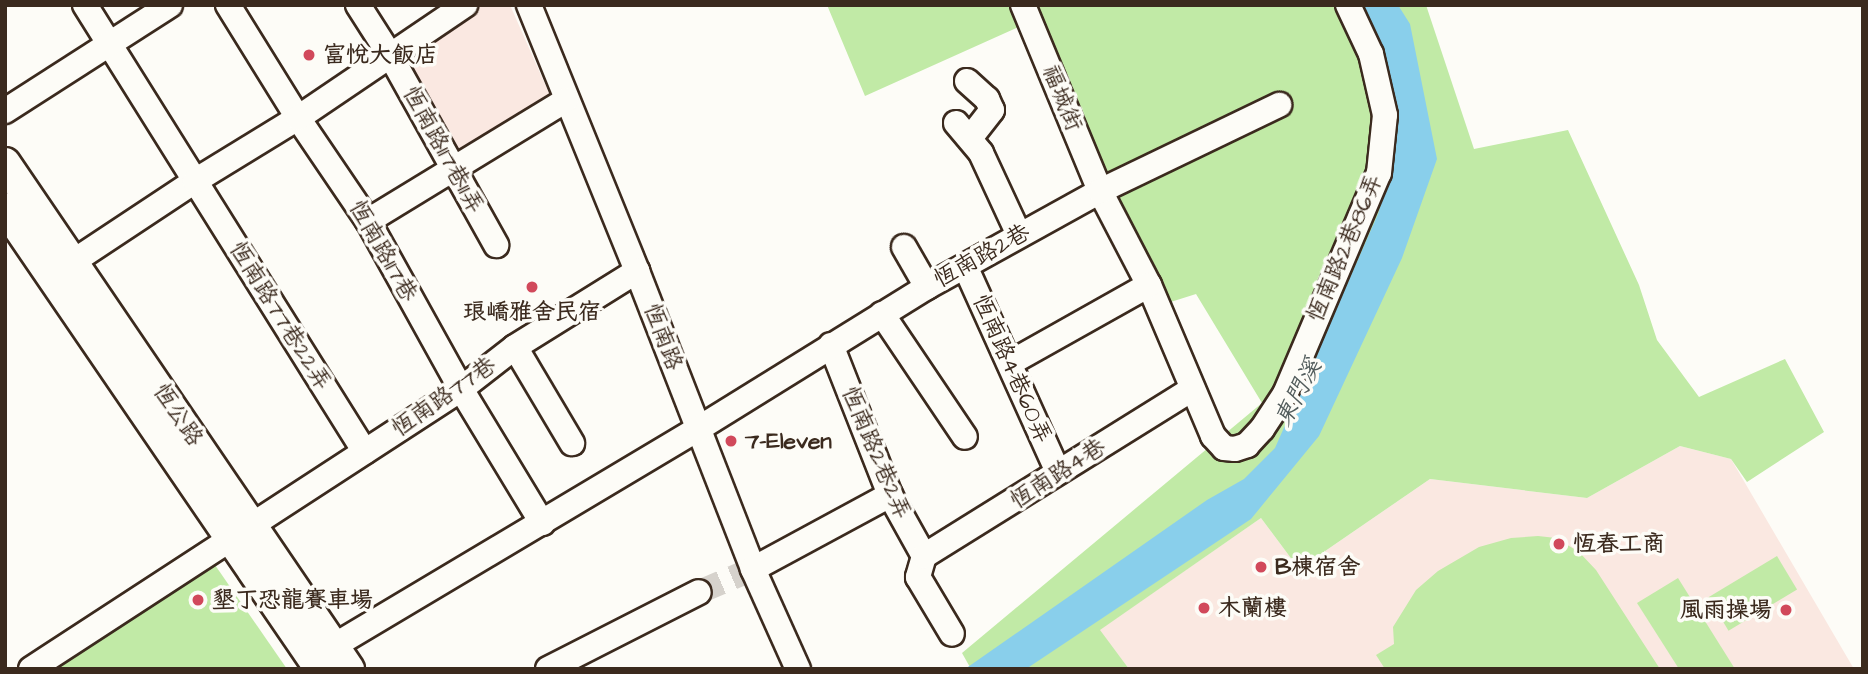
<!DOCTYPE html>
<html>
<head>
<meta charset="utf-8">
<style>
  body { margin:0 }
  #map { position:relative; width:1868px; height:674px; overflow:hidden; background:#fdfcf7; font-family:"Architects Daughter","LXGW WenKai TC",sans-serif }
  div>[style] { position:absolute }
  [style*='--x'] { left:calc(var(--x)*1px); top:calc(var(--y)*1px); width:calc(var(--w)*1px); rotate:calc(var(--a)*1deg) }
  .built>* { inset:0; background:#fae8e1 }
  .green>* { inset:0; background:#c1eaa6; transform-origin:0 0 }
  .water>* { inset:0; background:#89cfeb }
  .minor-tunnel>* { height:24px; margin-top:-12px; transform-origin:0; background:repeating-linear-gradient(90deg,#d6d2cc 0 24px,transparent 0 36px) }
  .roads { filter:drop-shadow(2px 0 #3b2a1e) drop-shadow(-2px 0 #3b2a1e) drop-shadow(0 2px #3b2a1e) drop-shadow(0 -2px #3b2a1e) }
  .minor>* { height:24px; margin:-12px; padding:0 12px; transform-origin:12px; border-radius:12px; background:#fdfcf7 }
  .major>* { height:30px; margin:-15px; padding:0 15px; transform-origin:15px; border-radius:15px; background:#fdfcf7 }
  .dots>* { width:19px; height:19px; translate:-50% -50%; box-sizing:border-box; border:4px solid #fdfcf7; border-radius:50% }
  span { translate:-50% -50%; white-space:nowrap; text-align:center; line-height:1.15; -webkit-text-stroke:7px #fdfcf7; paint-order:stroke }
  .poi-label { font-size:23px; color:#3b2a1e; font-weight:700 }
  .left { translate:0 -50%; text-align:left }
  .right { translate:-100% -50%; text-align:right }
  .street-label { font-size:23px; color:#3b2a1e }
  .water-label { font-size:24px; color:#525c5c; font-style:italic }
  .frame { position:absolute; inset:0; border:7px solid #3b2a1e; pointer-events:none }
</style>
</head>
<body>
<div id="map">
  <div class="built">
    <div style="clip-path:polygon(474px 5px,510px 5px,552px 100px,456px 159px,392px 52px)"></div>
    <div style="clip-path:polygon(1680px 446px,1731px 459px,1854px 669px,1129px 669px,1099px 630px,1261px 518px,1299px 569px,1430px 479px,1587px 498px)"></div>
  </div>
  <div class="green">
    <div style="clip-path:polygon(827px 5px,1426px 5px,1474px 149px,1568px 130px,1639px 285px,1657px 340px,1699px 397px,1785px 359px,1824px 432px,1747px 482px,1731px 459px,1680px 446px,1587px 498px,1430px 479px,1299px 569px,1261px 518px,1100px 630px,1129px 669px,971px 669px,962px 653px,1262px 403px,1196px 294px,1158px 306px,1032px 21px,865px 96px)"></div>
    <div style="clip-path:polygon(1538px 536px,1556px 538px,1579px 552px,1596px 570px,1660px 669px,1385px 669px,1376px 655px,1394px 644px,1393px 627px,1416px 590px,1438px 571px,1479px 547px,1511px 538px)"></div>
    <div style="left:1777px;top:556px;width:39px;height:80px;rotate:59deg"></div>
    <div style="clip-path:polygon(215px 565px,287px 669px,44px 669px,98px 635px)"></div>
    <div style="clip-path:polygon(1678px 578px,1735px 669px,1679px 669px,1637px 603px)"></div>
  </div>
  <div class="water">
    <div style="clip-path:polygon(1348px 5px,1398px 5px,1410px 24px,1437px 159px,1402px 258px,1319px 436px,1251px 519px,1026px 669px,965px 669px,1207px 500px,1244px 479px,1275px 448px,1378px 214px,1390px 175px)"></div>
  </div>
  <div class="minor-tunnel">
    <div style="--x:699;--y:592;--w:59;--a:-23.1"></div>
  </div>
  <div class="roads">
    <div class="minor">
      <div style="--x:85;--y:5;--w:527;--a:57.94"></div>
      <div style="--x:228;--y:5;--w:133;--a:58.2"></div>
      <div style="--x:298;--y:118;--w:125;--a:55.8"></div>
      <div style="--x:368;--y:221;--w:192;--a:61"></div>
      <div style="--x:461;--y:389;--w:157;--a:58.8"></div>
      <div style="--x:358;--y:5;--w:59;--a:57.4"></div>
      <div style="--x:390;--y:55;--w:218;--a:60.8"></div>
      <div style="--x:529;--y:5;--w:287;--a:67.9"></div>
      <div style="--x:637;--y:271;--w:320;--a:68.7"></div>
      <div style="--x:753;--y:569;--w:110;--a:65.8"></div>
      <div style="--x:1023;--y:5;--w:201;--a:67.5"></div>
      <div style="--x:1100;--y:191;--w:106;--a:62.5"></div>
      <div style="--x:1149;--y:285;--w:164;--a:67"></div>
      <div style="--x:1213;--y:436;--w:16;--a:47"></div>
      <div style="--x:1224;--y:448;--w:11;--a:5"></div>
      <div style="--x:1235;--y:449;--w:13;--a:-18"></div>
      <div style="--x:1247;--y:445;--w:22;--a:-47"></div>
      <div style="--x:1262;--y:429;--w:42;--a:-56.7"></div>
      <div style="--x:1285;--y:394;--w:240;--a:-67"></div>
      <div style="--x:1379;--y:173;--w:58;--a:-84.1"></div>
      <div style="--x:1385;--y:115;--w:63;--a:-102.9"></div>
      <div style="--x:1371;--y:54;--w:54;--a:-115.1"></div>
      <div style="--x:967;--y:81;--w:27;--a:42"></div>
      <div style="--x:987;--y:99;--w:12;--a:66"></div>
      <div style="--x:992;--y:110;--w:34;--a:128"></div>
      <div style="--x:5;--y:111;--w:196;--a:-32.7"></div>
      <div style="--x:956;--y:123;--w:39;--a:50"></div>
      <div style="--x:981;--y:153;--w:90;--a:65.1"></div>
      <div style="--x:368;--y:221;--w:232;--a:-31.4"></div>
      <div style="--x:904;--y:247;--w:46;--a:60.1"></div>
      <div style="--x:965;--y:266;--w:226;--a:65.7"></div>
      <div style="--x:59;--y:271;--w:163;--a:-33.5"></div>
      <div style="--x:195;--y:181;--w:121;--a:-31.5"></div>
      <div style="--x:298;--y:118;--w:202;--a:-34.1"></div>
      <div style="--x:882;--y:314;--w:148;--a:56"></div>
      <div style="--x:831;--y:345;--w:161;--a:68.5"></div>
      <div style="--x:890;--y:495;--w:70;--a:60.9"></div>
      <div style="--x:924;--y:556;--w:22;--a:106"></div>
      <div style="--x:918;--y:577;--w:66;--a:59.2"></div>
      <div style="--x:515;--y:347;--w:112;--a:59.3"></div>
      <div style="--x:1010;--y:363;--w:159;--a:-29.3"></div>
      <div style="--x:924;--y:556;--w:316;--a:-31.9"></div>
      <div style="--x:753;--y:569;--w:156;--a:-28.4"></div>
      <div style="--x:317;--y:656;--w:443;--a:-30.8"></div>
      <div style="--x:698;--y:429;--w:269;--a:-31.8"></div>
      <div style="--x:927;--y:287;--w:198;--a:-29"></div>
      <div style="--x:1100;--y:191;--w:199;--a:-25.7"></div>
      <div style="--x:31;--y:669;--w:513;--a:-33.07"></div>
      <div style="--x:461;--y:389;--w:68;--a:-37.9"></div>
      <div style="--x:515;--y:347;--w:144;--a:-31.9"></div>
      <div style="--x:548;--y:669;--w:169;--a:-27"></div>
    </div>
    <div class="major">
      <div style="--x:5;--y:163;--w:612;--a:55.79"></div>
      <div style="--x:5;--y:208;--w:558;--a:55.66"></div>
    </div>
  </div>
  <div class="dots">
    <div style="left:309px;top:55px;background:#d1495b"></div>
    <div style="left:532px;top:287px;background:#d1495b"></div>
    <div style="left:731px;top:441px;background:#d1495b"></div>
    <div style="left:1559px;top:544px;background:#d1495b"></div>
    <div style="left:1261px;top:567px;background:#d1495b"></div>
    <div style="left:198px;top:600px;background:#d1495b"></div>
    <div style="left:1204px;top:608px;background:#d1495b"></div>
    <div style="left:1786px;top:610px;background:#d1495b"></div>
  </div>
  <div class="poi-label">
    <span class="left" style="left:323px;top:55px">富悅大飯店</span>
    <span style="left:532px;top:312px">琅嶠雅舍民宿</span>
    <span class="left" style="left:745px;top:441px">7-Eleven</span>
    <span class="left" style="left:1573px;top:544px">恆春工商</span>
    <span class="left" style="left:1275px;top:567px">B棟宿舍</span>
    <span class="left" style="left:212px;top:600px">墾丁恐龍賽車場</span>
    <span class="left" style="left:1218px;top:608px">木蘭樓</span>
    <span class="right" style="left:1772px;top:610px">風雨操場</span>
  </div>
  <div class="street-label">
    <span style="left:1062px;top:98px;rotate:68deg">福城街</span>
    <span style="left:443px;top:150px;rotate:61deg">恆南路117巷11弄</span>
    <span style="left:1345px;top:248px;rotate:-67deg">恆南路2巷86弄</span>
    <span style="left:383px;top:251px;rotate:60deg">恆南路117巷</span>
    <span style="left:982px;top:256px;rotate:-29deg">恆南路2巷</span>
    <span style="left:280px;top:316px;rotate:58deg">恆南路77巷22弄</span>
    <span style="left:663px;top:337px;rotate:69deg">恆南路</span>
    <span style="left:1012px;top:369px;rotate:66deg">恆南路4巷60弄</span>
    <span style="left:444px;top:397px;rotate:-35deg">恆南路77巷</span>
    <span style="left:178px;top:415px;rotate:56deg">恆公路</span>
    <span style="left:876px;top:453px;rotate:67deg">恆南路2巷2弄</span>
    <span style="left:1058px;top:474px;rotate:-33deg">恆南路4巷</span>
  </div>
  <div class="water-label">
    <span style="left:1299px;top:393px;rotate:-62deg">東門溪</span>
  </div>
  <div class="frame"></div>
</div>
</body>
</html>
